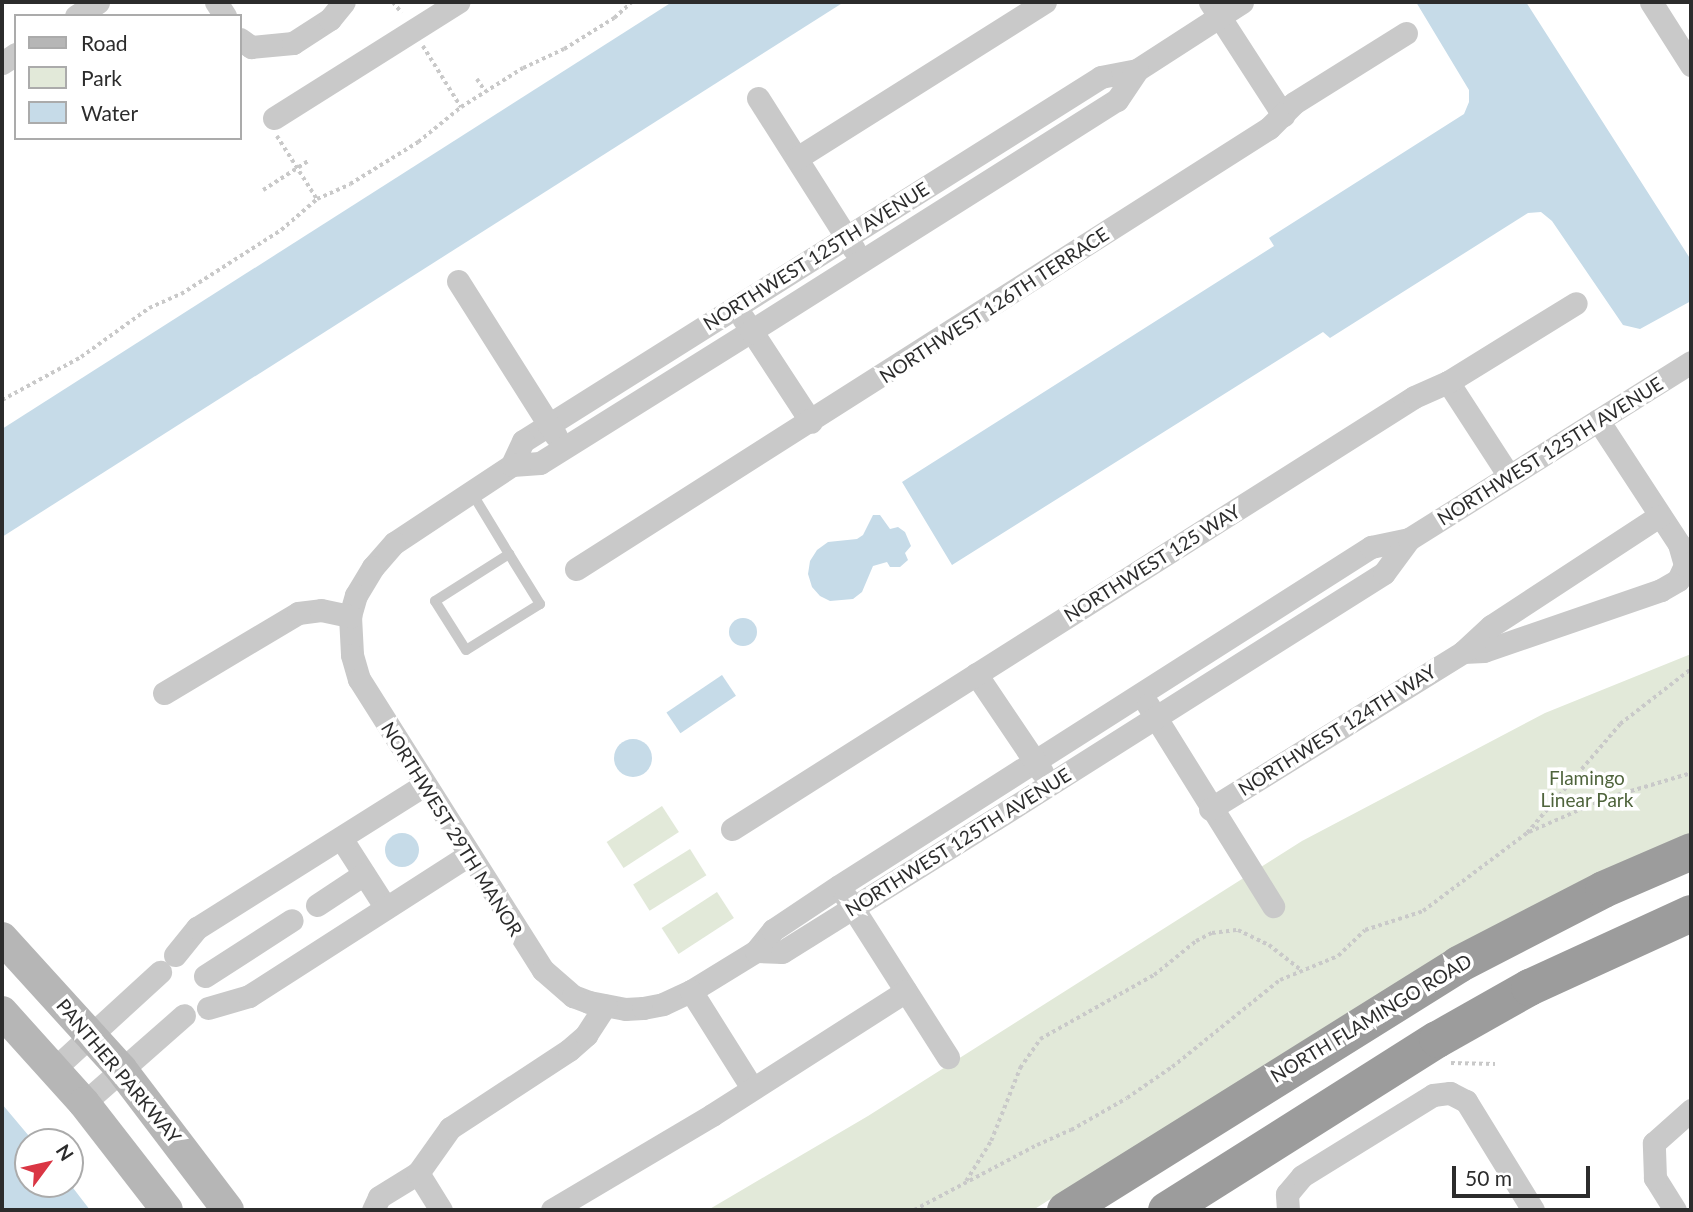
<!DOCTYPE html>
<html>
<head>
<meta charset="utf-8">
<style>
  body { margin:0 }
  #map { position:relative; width:1693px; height:1212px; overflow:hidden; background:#fff; font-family:Lato,sans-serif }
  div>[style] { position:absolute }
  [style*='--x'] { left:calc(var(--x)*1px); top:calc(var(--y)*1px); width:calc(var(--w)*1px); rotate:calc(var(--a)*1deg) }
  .green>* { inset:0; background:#e2e9d9; transform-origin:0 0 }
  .water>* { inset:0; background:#c6dbe8; transform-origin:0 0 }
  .round { border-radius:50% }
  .path>* { height:3.5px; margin-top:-1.75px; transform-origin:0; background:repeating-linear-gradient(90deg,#c9c9c9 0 3.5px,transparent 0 7px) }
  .service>* { height:10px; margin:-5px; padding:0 5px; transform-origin:5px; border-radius:5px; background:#c9c9c9 }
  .minor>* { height:23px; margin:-11.5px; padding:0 11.5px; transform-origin:11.5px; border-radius:11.5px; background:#c9c9c9 }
  .secondary>* { height:32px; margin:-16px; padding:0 16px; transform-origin:16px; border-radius:16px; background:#b6b6b6 }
  .trunk>* { height:37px; margin:-18.5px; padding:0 18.5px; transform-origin:18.5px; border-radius:18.5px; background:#9c9c9c }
  span { translate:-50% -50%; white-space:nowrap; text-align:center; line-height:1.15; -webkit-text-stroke:7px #fff; paint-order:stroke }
  .street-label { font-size:19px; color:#2c2c2c }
  .park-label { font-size:19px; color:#4f643c }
  .frame { position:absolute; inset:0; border:4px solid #2c2c2c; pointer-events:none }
  .legend { position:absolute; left:14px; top:14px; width:228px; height:126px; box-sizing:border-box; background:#fff; border:2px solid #ababab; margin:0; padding:9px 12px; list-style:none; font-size:21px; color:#2c2c2c }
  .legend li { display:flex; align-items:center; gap:14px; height:35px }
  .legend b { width:35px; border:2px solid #ababab }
  .north { position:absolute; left:14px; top:1128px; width:70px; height:70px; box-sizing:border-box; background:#fff; border:2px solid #ababab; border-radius:50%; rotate:57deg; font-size:19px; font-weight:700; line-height:28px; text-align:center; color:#2c2c2c }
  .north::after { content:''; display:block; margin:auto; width:24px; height:32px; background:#da3644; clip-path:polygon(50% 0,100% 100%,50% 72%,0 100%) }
  .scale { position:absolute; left:1452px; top:1166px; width:138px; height:32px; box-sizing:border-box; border:4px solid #2c2c2c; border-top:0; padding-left:9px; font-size:21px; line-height:24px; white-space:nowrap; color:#2c2c2c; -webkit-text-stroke:5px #fff; paint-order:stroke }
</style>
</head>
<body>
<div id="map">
  <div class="green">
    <div style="clip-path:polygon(1691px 654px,1691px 837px,1434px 960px,1033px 1210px,708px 1210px,868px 1116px,1302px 841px,1545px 713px)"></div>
    <div style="left:662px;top:806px;width:31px;height:66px;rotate:57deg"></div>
    <div style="left:690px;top:849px;width:31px;height:67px;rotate:58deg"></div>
    <div style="left:717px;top:892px;width:31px;height:66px;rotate:57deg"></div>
  </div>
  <div class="water">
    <div style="clip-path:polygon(672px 2px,844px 2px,2px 537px,2px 429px)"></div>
    <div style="clip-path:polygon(1416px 2px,1526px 2px,1691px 260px,1691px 301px,1640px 329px,1623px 325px,1552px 221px,1541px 212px,1528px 213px,1330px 338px,1323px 332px,952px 565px,902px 482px,1274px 246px,1269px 238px,1464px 114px,1469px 102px,1469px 90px)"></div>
    <div style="clip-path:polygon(873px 515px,880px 515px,890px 529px,898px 527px,905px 532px,911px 546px,905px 553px,908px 560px,900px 567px,890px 567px,887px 562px,873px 566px,862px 592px,853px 599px,830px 601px,820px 596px,812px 587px,808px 574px,810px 561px,817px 550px,828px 542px,857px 539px,863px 535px)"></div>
    <div class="round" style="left:729px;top:618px;width:28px;height:28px"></div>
    <div style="left:722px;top:675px;width:25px;height:67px;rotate:56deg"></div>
    <div class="round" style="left:614px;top:739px;width:38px;height:38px"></div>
    <div class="round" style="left:385px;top:833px;width:34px;height:34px"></div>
    <div style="clip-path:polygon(2px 1104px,34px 1142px,28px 1142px,28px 1184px,70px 1184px,90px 1210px,2px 1210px)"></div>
  </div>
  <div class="path">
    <div style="--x:393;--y:2;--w:14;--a:51"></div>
    <div style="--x:423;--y:46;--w:72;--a:58.1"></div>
    <div style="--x:477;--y:79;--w:14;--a:56"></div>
    <div style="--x:277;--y:136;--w:75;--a:57.6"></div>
    <div style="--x:263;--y:190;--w:54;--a:-32.8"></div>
    <div style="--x:2;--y:400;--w:90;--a:-28.6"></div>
    <div style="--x:81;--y:357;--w:84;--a:-35.8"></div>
    <div style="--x:149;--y:308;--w:35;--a:-24"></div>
    <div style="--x:181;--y:294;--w:119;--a:-32.6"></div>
    <div style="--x:281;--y:230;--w:48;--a:-40.7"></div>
    <div style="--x:317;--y:199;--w:36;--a:-24"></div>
    <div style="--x:350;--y:184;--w:80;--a:-31.7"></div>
    <div style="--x:418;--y:142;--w:55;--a:-39.1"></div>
    <div style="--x:461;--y:107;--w:73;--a:-32.2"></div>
    <div style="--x:523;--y:68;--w:45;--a:-24.9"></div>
    <div style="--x:564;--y:49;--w:59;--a:-31.8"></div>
    <div style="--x:614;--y:18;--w:24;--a:-42"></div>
    <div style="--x:1529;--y:832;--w:82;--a:-23.7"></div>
    <div style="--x:1604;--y:799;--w:91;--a:-16.6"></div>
    <div style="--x:1451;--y:1063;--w:44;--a:1.3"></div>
    <div style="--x:966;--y:1181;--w:47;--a:-58"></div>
    <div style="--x:991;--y:1141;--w:79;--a:-68.3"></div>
    <div style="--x:1020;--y:1068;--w:35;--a:-55"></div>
    <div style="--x:1040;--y:1039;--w:131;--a:-29.3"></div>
    <div style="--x:1154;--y:975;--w:54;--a:-39"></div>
    <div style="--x:1196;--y:941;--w:18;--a:-27"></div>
    <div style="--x:1212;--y:933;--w:26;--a:-7"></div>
    <div style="--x:1238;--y:930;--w:34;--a:26"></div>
    <div style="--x:1269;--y:945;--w:41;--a:38"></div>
    <div style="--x:914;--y:1210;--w:139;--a:-27.9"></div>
    <div style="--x:1037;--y:1145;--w:37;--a:-24"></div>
    <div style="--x:1071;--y:1130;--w:64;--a:-29.7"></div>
    <div style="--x:1127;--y:1098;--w:55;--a:-34.6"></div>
    <div style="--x:1172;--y:1067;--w:139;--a:-38.9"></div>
    <div style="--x:1280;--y:980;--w:63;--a:-22.5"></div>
    <div style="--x:1338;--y:956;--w:37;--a:-44"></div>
    <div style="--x:1365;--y:930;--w:61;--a:-18.1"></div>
    <div style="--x:1423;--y:911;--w:130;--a:-36.9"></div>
    <div style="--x:1527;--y:833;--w:143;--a:-49.5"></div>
    <div style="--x:1620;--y:724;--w:90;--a:-37.8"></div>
  </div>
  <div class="service">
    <div style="--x:472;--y:493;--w:71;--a:58.8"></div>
    <div style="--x:509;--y:554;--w:59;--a:58.2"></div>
    <div style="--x:540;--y:604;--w:87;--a:148.1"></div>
    <div style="--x:466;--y:650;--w:58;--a:-122.3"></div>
    <div style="--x:435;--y:601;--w:88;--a:-32.4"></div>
  </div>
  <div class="minor">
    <div style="--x:216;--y:2;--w:17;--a:57"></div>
    <div style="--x:1210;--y:2;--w:135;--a:57.1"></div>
    <div style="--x:1242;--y:2;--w:125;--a:147.1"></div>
    <div style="--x:1137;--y:70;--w:37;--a:169"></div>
    <div style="--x:1101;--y:77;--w:683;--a:147.8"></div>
    <div style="--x:523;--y:441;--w:26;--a:115"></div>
    <div style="--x:512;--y:465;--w:141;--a:146.5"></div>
    <div style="--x:394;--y:543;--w:32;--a:131"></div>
    <div style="--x:373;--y:567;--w:33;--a:121"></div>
    <div style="--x:356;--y:595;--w:22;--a:106"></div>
    <div style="--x:350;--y:616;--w:39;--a:87"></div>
    <div style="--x:352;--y:655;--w:25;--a:74"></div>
    <div style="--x:359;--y:679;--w:344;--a:57.7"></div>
    <div style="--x:543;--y:970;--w:40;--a:41"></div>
    <div style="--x:573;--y:996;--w:17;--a:21"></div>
    <div style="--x:589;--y:1002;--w:37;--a:11"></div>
    <div style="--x:625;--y:1009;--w:18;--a:-3"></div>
    <div style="--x:643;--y:1008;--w:20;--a:-11"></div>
    <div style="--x:663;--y:1004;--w:31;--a:-25"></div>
    <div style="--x:691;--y:991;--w:76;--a:-31.6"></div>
    <div style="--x:756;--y:951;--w:27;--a:-51"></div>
    <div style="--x:773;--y:930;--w:79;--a:-33.7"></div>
    <div style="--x:839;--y:886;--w:631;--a:-32.51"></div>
    <div style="--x:1371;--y:547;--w:39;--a:-12"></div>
    <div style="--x:1651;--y:2;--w:75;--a:57.6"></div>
    <div style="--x:76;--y:16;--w:26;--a:-32"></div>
    <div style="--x:240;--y:39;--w:14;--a:36"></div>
    <div style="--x:251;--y:47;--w:42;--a:-5.4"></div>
    <div style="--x:293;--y:43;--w:44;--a:-33"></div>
    <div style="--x:330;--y:19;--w:22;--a:-51"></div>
    <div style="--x:2;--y:63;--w:17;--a:-33"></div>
    <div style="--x:758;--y:98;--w:179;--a:57.6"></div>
    <div style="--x:274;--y:118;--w:218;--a:-32.2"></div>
    <div style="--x:797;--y:158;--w:293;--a:-32.2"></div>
    <div style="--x:458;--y:281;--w:183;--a:57.7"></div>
    <div style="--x:743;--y:318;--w:124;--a:56.8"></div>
    <div style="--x:1448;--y:382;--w:112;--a:57"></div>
    <div style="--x:512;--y:465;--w:28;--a:-4"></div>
    <div style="--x:540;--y:463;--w:249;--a:-32"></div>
    <div style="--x:751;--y:331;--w:433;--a:-32.3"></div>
    <div style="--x:1117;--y:100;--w:36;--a:-56"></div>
    <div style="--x:576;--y:569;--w:821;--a:-32.47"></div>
    <div style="--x:1269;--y:128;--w:35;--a:-45"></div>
    <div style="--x:1294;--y:103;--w:132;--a:-32"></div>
    <div style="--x:1463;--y:652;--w:21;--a:-3"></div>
    <div style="--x:1484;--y:651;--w:187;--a:-19"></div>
    <div style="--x:1661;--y:590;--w:20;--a:-30"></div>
    <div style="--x:1678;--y:580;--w:17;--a:-65"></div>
    <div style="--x:1685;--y:565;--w:22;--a:-106"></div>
    <div style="--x:1679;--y:544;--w:148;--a:-123.2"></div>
    <div style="--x:976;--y:674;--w:118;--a:56"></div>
    <div style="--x:164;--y:693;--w:156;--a:-30.8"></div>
    <div style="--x:298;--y:613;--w:23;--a:-7"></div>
    <div style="--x:321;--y:610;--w:30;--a:12"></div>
    <div style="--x:1148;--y:705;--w:237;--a:58.1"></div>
    <div style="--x:1210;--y:809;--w:298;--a:-31.8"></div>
    <div style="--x:1463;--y:652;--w:38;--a:-43"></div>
    <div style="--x:1491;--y:626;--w:201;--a:-33.2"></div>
    <div style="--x:732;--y:829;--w:807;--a:-32.35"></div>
    <div style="--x:1414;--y:397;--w:37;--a:-24"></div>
    <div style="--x:1448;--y:382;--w:150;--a:-31.7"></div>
    <div style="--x:341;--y:838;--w:83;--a:57.3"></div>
    <div style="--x:846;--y:897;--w:190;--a:57.5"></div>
    <div style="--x:317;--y:905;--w:56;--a:-33.4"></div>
    <div style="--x:756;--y:951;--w:26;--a:2"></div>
    <div style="--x:782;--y:952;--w:251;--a:-32"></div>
    <div style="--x:995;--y:819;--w:460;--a:-32.3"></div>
    <div style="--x:1384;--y:573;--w:42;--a:-53.7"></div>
    <div style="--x:1409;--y:539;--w:333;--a:-32.1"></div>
    <div style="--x:175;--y:955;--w:35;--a:-51"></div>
    <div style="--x:197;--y:928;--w:268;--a:-32.2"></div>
    <div style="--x:205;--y:976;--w:103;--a:-32.8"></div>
    <div style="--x:691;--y:991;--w:115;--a:57.8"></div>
    <div style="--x:208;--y:1008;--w:43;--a:-16.3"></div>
    <div style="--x:249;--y:996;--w:261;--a:-32.7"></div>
    <div style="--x:54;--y:1069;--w:144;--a:-42.5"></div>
    <div style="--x:84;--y:1103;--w:133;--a:-41.3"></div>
    <div style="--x:373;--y:1210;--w:14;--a:-65"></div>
    <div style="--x:379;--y:1197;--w:46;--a:-31.6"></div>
    <div style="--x:441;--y:1210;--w:44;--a:-121.9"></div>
    <div style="--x:418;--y:1173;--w:55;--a:-54.6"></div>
    <div style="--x:450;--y:1128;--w:142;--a:-33.2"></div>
    <div style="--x:569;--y:1050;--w:23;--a:-41"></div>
    <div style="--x:586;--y:1035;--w:35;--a:-57"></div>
    <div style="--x:552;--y:1210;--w:186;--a:-30.7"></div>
    <div style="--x:712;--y:1115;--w:230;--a:-32.6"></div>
    <div style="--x:1288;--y:1210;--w:16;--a:-94"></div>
    <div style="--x:1287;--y:1194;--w:23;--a:-50"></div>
    <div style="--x:1302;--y:1176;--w:154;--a:-31.7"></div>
    <div style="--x:1433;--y:1095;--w:17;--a:-7"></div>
    <div style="--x:1450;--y:1093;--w:18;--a:27"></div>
    <div style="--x:1466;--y:1101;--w:128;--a:58.4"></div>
    <div style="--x:1675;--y:1210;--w:38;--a:-122"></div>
    <div style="--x:1655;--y:1178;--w:35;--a:-92"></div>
    <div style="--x:1654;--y:1143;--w:50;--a:-41.7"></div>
  </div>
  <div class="secondary">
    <div style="--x:2;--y:938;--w:177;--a:47.7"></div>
    <div style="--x:121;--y:1069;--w:177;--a:52.8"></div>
    <div style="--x:2;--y:1012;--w:122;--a:48"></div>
    <div style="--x:84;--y:1103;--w:135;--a:52.2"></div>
  </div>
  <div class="trunk">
    <div style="--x:1065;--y:1210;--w:464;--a:-32"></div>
    <div style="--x:1458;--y:964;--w:163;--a:-27.3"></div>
    <div style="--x:1603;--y:889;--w:96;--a:-23.4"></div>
    <div style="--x:1166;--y:1210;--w:320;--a:-32.3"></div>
    <div style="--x:1437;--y:1039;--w:106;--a:-29.5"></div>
    <div style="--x:1529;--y:987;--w:178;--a:-24.6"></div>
  </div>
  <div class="street-label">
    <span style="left:816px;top:256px;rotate:-32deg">NORTHWEST 125TH AVENUE</span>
    <span style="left:994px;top:305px;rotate:-33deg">NORTHWEST 126TH TERRACE</span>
    <span style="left:1550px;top:451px;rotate:-32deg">NORTHWEST 125TH AVENUE</span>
    <span style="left:1152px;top:563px;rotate:-32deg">NORTHWEST 125 WAY</span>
    <span style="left:1337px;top:730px;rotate:-32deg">NORTHWEST 124TH WAY</span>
    <span style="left:452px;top:829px;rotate:58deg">NORTHWEST 29TH MANOR</span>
    <span style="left:958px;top:842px;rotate:-32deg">NORTHWEST 125TH AVENUE</span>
    <span style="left:1371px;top:1018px;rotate:-31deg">NORTH FLAMINGO ROAD</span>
    <span style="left:119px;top:1071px;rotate:50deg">PANTHER PARKWAY</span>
  </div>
  <div class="park-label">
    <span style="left:1587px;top:789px">Flamingo<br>Linear Park</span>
  </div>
  <div class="frame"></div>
  <ul class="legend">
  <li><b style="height:9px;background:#b6b6b6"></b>Road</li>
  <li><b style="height:19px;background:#e2e9d9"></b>Park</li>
  <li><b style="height:19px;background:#c6dbe8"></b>Water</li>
  </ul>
  <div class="north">N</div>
  <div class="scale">50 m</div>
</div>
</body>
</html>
